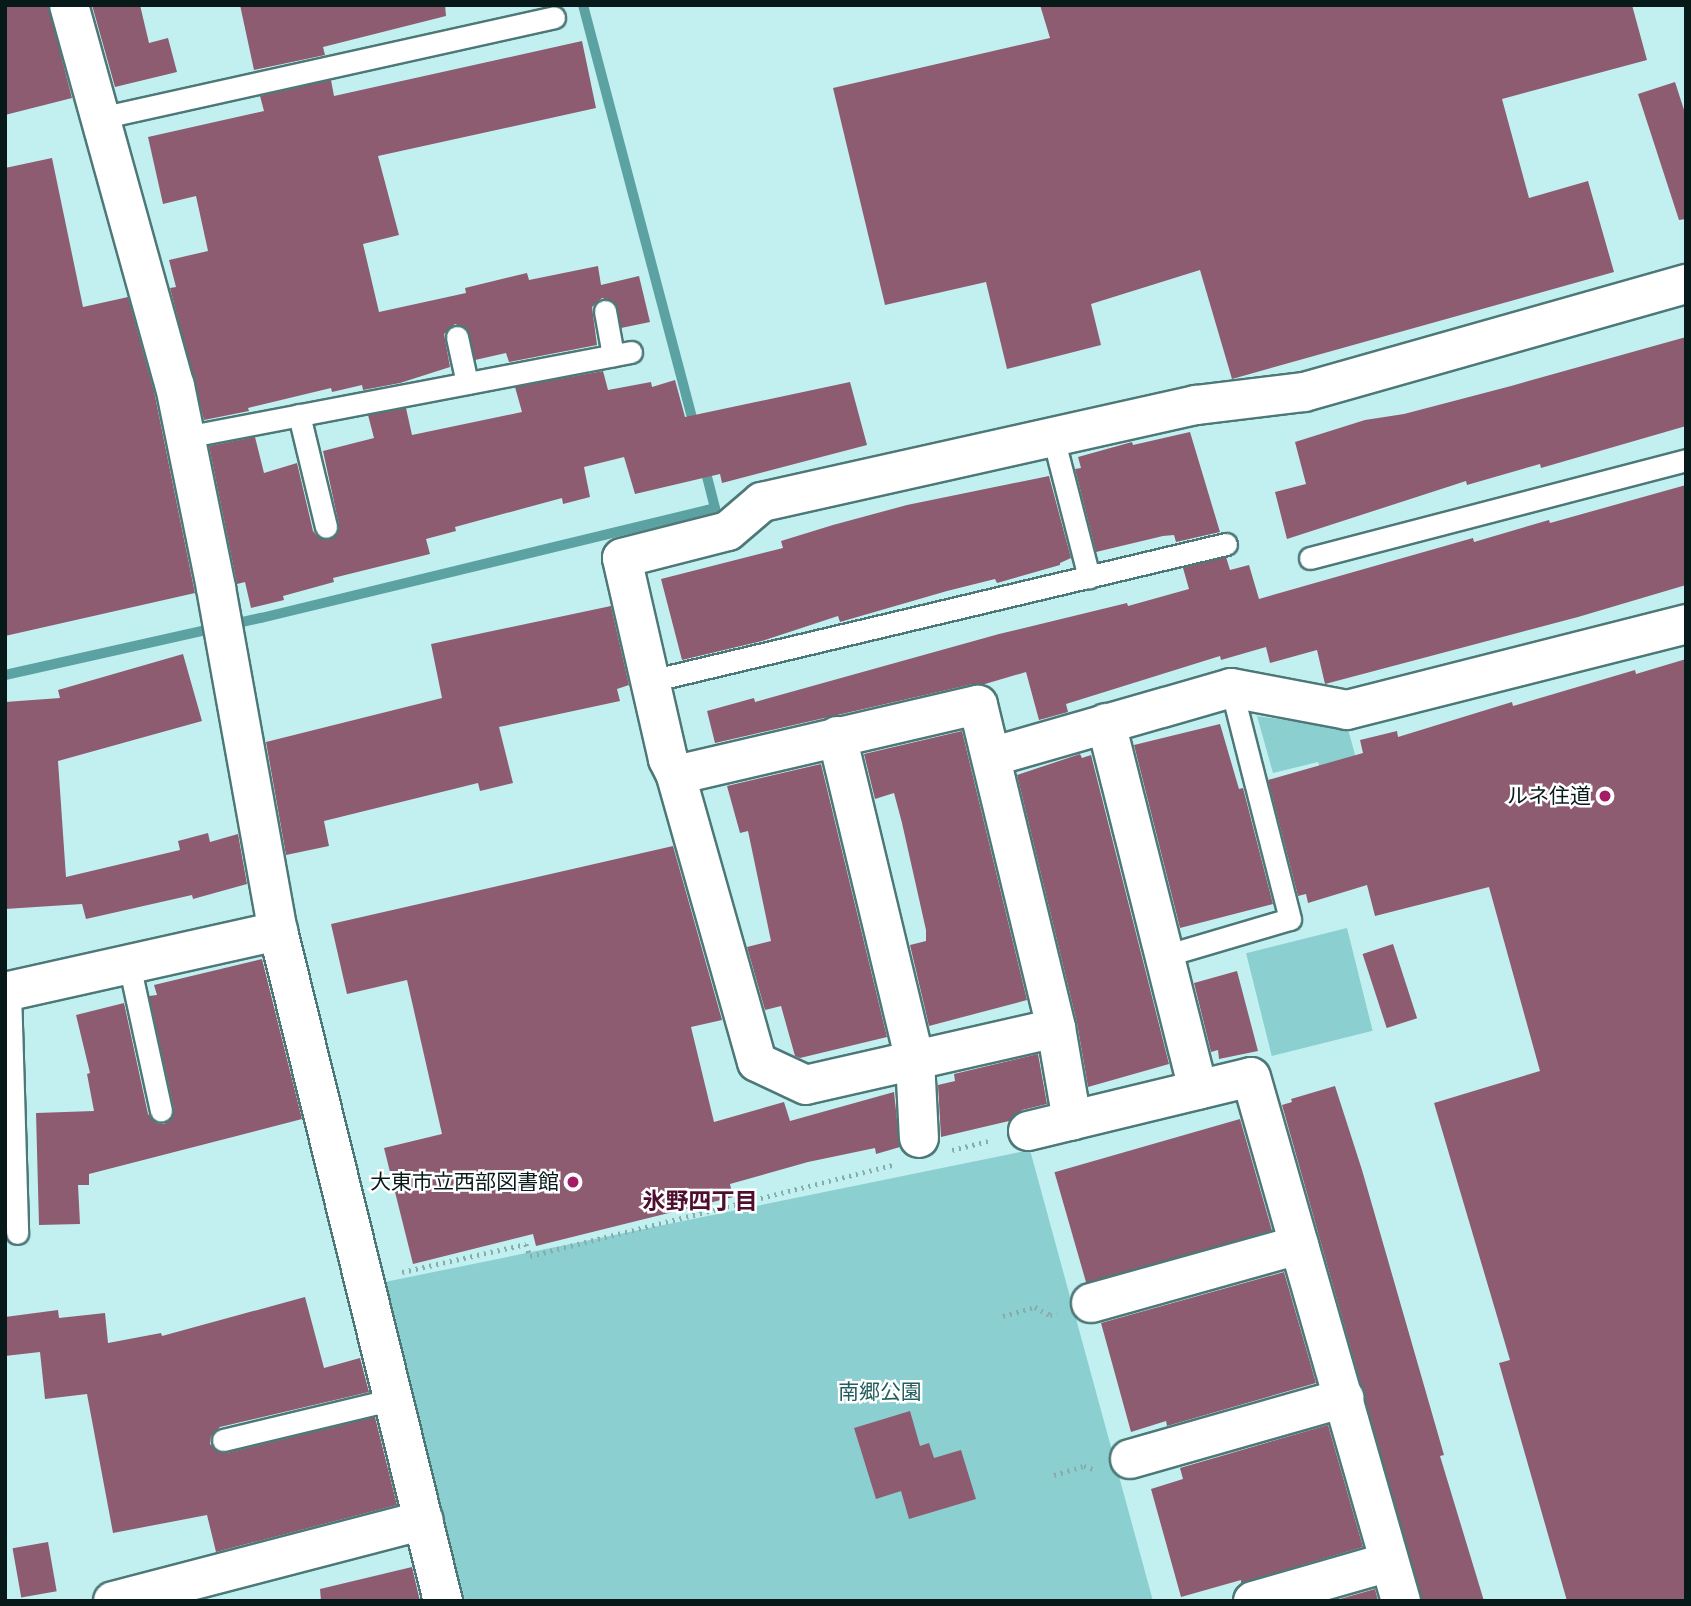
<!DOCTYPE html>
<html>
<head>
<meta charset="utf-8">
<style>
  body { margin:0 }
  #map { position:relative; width:1691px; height:1606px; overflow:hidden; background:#c2f0f0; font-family:Jost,"Noto Sans JP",sans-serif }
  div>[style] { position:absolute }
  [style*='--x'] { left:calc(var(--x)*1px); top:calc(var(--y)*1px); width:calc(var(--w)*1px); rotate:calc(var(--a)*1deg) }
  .green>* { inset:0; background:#8bcfd0; transform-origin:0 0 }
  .stream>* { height:10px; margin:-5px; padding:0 5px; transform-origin:5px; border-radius:5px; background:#5ca2a3 }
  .building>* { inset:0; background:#8e5c70; transform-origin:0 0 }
  .path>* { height:4.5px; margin-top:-2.25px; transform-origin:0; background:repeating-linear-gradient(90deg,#87acac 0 2px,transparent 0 7px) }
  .roads { filter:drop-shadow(2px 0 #4e7878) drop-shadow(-2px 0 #4e7878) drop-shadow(0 2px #4e7878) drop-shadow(0 -2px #4e7878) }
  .service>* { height:21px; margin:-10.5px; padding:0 10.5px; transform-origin:10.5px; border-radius:10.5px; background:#fff }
  .minor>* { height:38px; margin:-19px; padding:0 19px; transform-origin:19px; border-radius:19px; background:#fff }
  .dots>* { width:19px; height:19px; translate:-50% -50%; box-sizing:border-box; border:4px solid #fff; border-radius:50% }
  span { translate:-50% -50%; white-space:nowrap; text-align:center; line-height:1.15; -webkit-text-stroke:5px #fff; paint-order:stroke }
  .poi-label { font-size:21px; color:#081919 }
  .right { translate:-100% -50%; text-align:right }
  .park-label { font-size:21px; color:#245f60 }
  .neighbourhood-label { font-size:23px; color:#4e0e2f; font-weight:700 }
  .frame { position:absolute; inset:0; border:7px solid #081919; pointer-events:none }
</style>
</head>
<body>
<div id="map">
  <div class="green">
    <div style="clip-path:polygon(1257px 716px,1348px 729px,1366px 795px,1332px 804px,1318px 762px,1273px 773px)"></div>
    <div style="left:1347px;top:928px;width:106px;height:104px;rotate:76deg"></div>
    <div style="clip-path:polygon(1030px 1150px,1153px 1601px,465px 1601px,380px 1283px)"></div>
  </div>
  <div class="stream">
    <div style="--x:583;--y:5;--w:439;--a:75.2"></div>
    <div style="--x:5;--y:675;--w:262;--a:-12.6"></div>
    <div style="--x:261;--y:618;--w:467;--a:-13.6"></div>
    <div style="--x:715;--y:508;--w:44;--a:-104.3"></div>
  </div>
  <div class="building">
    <div style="clip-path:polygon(5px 5px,48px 5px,72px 98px,5px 115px)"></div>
    <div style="clip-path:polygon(92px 5px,140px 5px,149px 43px,168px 38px,177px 72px,115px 87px)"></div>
    <div style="clip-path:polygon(240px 5px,445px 5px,446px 16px,323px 47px,325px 55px,254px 70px)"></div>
    <div style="clip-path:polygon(1040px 5px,1632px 5px,1647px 60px,1502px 99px,1529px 198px,1588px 181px,1614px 272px,1232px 379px,1200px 270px,1091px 304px,1101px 345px,1007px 369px,986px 282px,885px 305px,833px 88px,1050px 38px)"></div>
    <div style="clip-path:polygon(582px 41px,596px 108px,378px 156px,399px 235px,363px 244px,379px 312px,466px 293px,465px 288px,527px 273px,529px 280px,598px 266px,601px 285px,639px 276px,650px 322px,621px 328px,615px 303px,602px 298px,592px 307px,597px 345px,509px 362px,506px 353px,475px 360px,467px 329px,455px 324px,444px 334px,450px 367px,400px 383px,363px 390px,362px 385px,332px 392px,331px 388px,248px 408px,249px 411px,204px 420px,170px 288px,176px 287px,169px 260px,208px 251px,196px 196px,163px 204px,148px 137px,264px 111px,260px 96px,331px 80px,334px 96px)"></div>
    <div style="clip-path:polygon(1675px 82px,1686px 116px,1686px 219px,1679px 220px,1638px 94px)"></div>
    <div style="clip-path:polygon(52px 158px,83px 307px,128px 297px,154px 391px,195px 593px,5px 636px,5px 168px)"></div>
    <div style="clip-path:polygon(1686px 337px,1686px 426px,1541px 468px,1540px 464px,1467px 485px,1466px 481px,1287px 539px,1275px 492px,1306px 484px,1295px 442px,1365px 420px,1404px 414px,1511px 386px)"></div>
    <div style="clip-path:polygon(603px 371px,608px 390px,651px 382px,652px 387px,675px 380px,685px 417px,850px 382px,867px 445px,722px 483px,720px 474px,635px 494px,624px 457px,584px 467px,590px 497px,563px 504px,562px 498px,455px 527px,456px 531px,426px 539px,430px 554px,333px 578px,334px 582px,283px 596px,284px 600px,251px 608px,245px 582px,237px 584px,209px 446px,255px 437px,264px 473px,297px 463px,313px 531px,317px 536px,328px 540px,335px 536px,339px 525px,323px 451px,374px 438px,368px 415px,406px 408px,412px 435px,522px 412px,515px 387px)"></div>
    <div style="clip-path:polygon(1190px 432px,1220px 532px,1176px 542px,1174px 535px,1163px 536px,1096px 552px,1075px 469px,1081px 468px,1078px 457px,1132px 442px,1133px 445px)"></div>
    <div style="clip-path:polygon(1049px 476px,1071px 558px,1060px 563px,1060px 565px,997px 583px,995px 579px,947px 591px,840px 622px,838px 616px,762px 641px,682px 660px,661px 579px,783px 548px,781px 541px,833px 525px,907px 505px)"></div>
    <div style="clip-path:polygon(1686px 485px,1686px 585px,1578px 617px,1325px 684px,1317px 650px,1270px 663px,1266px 647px,1221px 660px,1220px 656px,1066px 704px,1068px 712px,1039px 720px,1026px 672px,985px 684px,973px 684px,715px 743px,707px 711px,754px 698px,755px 702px,999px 634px,1127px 603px,1128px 606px,1189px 589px,1183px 568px,1226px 557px,1230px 570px,1249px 565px,1259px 599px,1473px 538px,1474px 542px,1549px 520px,1550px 523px)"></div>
    <div style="clip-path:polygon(611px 606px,629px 685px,617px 689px,620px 701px,499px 727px,513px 783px,480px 791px,478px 783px,324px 821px,329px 846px,286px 855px,266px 742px,442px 698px,431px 644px)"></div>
    <div style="clip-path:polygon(183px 654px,202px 721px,58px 761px,66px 877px,180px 850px,178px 841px,208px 833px,210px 842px,238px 834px,247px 884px,193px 899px,192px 895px,86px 919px,82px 904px,5px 909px,5px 702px,60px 698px,58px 690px)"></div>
    <div style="clip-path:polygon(1686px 659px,1686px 1601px,1567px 1601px,1499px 1363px,1510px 1360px,1434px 1103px,1540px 1071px,1489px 887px,1375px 916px,1367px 885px,1308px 903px,1306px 894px,1298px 896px,1268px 780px,1363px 753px,1360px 740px,1397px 731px,1398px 737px,1512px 702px,1513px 706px,1635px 670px,1636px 674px)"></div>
    <div style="clip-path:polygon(1220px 724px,1239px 789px,1243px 788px,1273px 904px,1180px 928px,1134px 745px)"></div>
    <div style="clip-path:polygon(962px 731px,1027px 1000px,929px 1026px,910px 945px,926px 941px,926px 930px,902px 823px,894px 793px,875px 799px,864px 754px)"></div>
    <div style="clip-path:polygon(1080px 754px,1082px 758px,1091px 755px,1169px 1064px,1088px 1087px,1077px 1023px,1017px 775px)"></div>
    <div style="clip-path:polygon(821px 764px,887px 1037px,800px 1058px,795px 1056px,781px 1006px,765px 1010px,747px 947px,771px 941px,748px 831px,740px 833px,727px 786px)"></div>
    <div style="clip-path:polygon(673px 846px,722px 1020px,691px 1027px,714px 1122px,784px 1102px,790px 1121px,894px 1092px,900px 1147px,876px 1154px,875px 1148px,808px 1162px,730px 1184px,733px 1197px,536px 1246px,533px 1234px,413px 1264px,384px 1148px,442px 1134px,407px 980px,347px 994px,331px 924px)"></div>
    <div style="left:1393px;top:944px;width:78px;height:32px;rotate:72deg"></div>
    <div style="clip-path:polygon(262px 959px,302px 1119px,89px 1174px,89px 1185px,78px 1185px,80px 1224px,39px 1225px,36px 1113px,94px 1111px,87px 1074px,90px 1073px,76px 1015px,124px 1003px,148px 1114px,156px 1123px,164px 1124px,170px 1120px,174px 1109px,149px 996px,157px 995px,154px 985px)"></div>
    <div style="clip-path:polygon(1237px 971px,1258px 1051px,1219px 1059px,1218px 1050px,1211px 1052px,1194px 983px)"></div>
    <div style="clip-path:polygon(1038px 1054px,1047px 1104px,1022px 1110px,1009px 1121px,941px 1137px,938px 1085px,955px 1081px,954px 1074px)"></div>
    <div style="clip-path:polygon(1335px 1086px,1362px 1170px,1444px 1455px,1440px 1456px,1484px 1601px,1422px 1601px,1282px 1105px,1292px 1102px,1291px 1099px)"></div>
    <div style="left:1240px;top:1119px;width:116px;height:193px;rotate:74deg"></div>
    <div style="clip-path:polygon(1284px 1272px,1316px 1383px,1167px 1426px,1166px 1421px,1131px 1432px,1101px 1323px)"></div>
    <div style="clip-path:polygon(305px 1297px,324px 1368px,360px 1358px,369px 1392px,220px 1427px,211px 1436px,210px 1444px,219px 1452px,226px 1453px,375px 1417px,397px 1505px,216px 1552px,207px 1515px,113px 1533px,87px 1394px,45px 1399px,40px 1352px,5px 1356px,5px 1317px,58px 1310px,59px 1318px,105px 1313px,108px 1343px,161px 1333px,162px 1336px)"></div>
    <div style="clip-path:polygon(910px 1411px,920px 1446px,929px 1443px,934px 1458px,961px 1450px,976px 1499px,909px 1519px,901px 1491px,876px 1499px,854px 1428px)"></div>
    <div style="clip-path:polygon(1328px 1425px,1363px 1547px,1241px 1583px,1241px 1580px,1181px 1597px,1151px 1489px,1183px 1479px,1180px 1468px)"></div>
    <div style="left:48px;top:1542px;width:50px;height:36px;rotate:80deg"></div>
    <div style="clip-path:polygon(412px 1567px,420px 1601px,321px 1601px,320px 1589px)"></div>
    <div style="clip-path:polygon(1375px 1589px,1378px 1601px,1333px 1601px)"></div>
  </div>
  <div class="path">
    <div style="--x:952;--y:1150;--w:41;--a:-14"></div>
    <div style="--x:402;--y:1272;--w:127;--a:-12.7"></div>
    <div style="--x:526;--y:1244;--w:13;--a:72"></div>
    <div style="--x:530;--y:1256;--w:374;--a:-14.1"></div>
    <div style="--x:1003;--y:1316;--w:33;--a:-16"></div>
    <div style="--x:1035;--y:1307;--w:17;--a:28"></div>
    <div style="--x:1050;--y:1315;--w:7;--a:-16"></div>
    <div style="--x:1054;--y:1475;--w:31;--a:-17"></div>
    <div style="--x:1084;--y:1466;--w:13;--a:18"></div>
  </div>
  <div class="roads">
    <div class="service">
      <div style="--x:100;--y:118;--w:465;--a:-12.5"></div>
      <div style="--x:605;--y:311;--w:45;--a:79.7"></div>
      <div style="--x:457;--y:337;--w:47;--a:77.7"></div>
      <div style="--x:299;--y:415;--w:115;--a:76.4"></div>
      <div style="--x:185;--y:437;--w:454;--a:-10.8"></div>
      <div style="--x:1053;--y:437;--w:145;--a:75.6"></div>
      <div style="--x:1310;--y:558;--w:389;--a:-14.6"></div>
      <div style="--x:650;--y:681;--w:592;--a:-13.38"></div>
      <div style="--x:1164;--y:956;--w:131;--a:-16.4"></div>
      <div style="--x:1290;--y:919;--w:238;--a:-104.3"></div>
      <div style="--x:129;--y:964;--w:150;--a:77.7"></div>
      <div style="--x:10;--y:991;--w:242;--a:88.3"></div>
      <div style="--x:223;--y:1440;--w:176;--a:-13.5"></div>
    </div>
    <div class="minor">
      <div style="--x:69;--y:5;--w:395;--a:74.5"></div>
      <div style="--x:175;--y:386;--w:206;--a:78.5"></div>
      <div style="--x:216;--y:588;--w:349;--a:79.8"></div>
      <div style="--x:278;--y:931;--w:690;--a:76.17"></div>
      <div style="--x:1106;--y:723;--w:378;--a:75.9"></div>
      <div style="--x:837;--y:736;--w:333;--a:76.5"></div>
      <div style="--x:915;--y:1060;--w:78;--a:87.1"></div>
      <div style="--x:991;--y:757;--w:250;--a:-16"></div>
      <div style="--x:1231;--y:688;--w:118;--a:10.7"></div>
      <div style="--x:1347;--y:710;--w:350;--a:-14.2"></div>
      <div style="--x:676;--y:775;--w:310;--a:-13.1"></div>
      <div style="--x:978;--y:705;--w:332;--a:76.4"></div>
      <div style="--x:1056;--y:1028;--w:94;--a:80.2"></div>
      <div style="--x:5;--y:992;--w:280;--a:-12.6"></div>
      <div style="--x:1056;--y:1028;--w:256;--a:167.2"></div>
      <div style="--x:806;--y:1085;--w:54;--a:-154.9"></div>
      <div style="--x:757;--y:1062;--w:298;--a:-105.8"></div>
      <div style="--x:676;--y:775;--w:18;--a:-117"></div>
      <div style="--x:668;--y:759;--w:206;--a:-102.9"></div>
      <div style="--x:622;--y:558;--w:109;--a:-14.3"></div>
      <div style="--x:728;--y:531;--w:45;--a:-40.5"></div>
      <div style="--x:762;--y:502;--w:445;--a:-12.6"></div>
      <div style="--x:1196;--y:405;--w:109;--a:-6.9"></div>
      <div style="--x:1304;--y:392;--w:397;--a:-15.8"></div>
      <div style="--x:1028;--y:1131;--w:229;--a:-13.6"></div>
      <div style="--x:1251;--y:1077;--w:545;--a:74.03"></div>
      <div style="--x:1091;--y:1303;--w:216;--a:-15.6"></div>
      <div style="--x:1130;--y:1459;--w:223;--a:-15.9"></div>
      <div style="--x:113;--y:1601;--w:321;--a:-14.6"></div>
      <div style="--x:1253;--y:1601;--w:141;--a:-16"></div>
    </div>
  </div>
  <div class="dots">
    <div style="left:1605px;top:796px;background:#a41c65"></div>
    <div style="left:573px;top:1182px;background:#a41c65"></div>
  </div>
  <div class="poi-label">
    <span class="right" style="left:1591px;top:796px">ルネ住道</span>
    <span class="right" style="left:559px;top:1182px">大東市立西部図書館</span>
  </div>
  <div class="park-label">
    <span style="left:880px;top:1392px">南郷公園</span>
  </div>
  <div class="neighbourhood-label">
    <span style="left:700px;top:1201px">氷野四丁目</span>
  </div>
  <div class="frame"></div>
</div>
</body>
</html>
